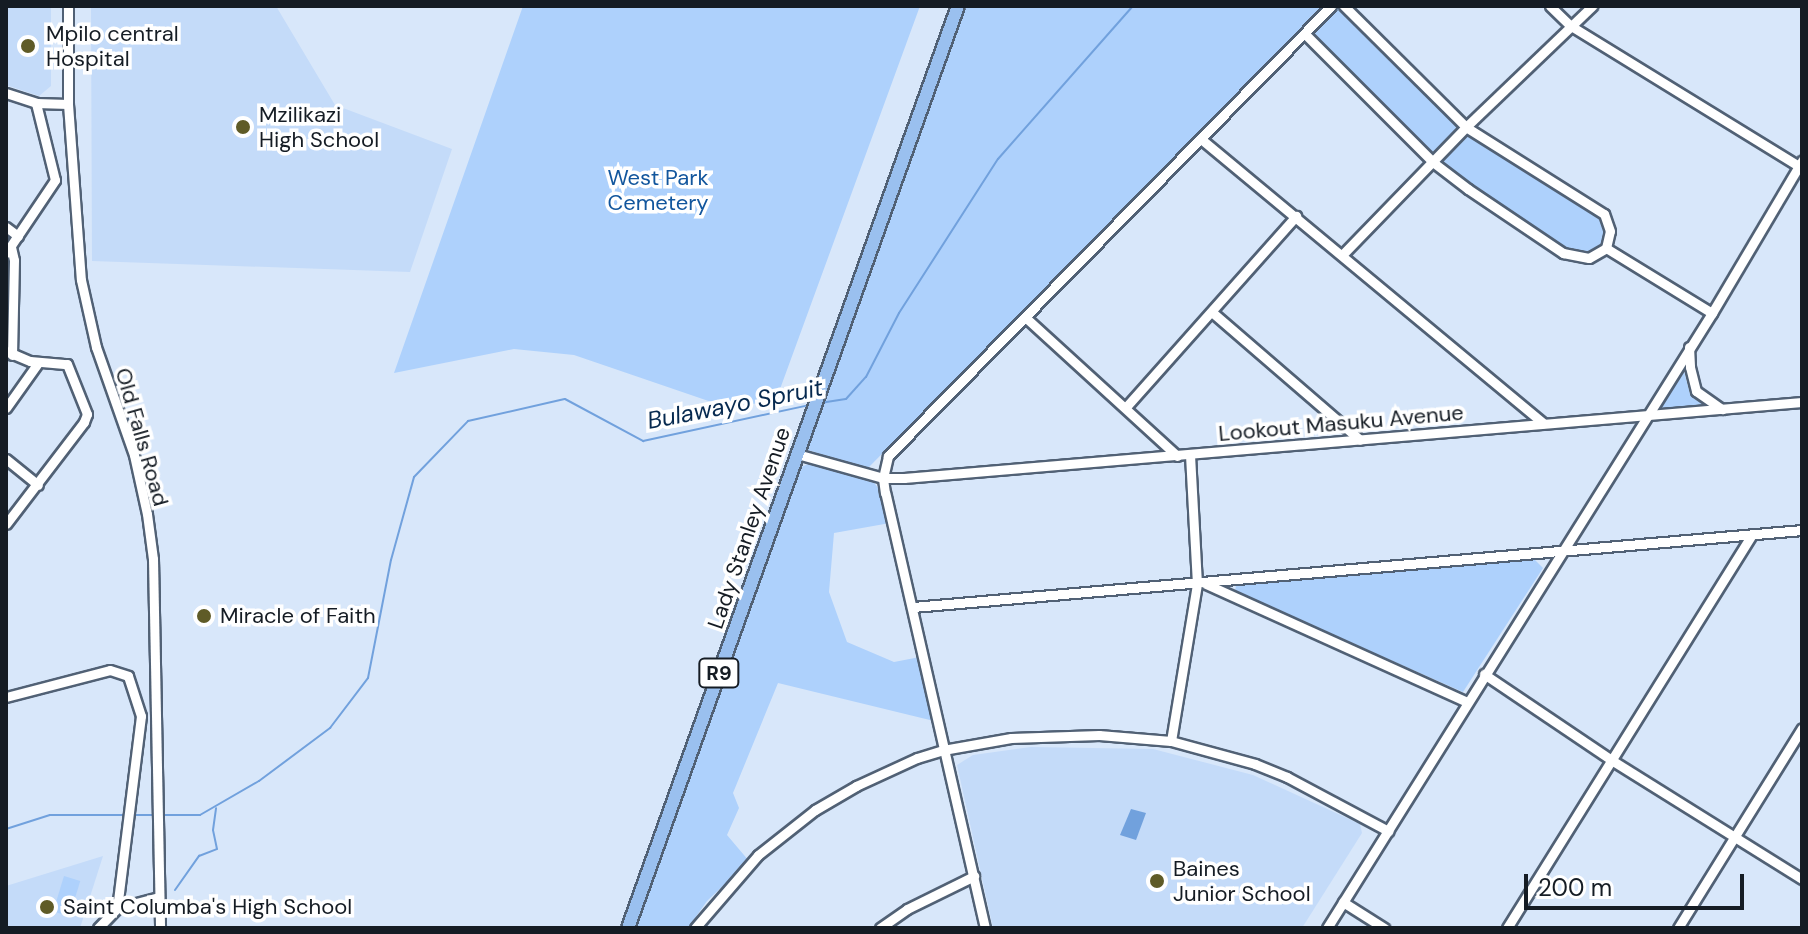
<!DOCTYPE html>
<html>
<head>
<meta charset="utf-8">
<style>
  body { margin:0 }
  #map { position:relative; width:1808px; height:934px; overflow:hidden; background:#d8e7fa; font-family:"DM Sans",sans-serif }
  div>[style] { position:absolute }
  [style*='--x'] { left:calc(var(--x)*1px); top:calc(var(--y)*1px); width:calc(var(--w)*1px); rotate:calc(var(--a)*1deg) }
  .built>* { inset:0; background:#c4dbf9 }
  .green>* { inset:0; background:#aed1fc; transform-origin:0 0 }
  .water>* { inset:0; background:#71a1dd }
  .stream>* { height:2px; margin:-1px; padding:0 1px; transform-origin:1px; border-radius:1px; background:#71a1dd }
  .roads { filter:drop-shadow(2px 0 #516175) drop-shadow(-2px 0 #516175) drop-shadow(0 2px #516175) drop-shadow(0 -2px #516175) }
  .minor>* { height:9px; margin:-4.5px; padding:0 4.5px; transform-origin:4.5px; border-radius:4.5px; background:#fff }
  .highway>* { height:12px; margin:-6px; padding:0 6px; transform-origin:6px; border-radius:6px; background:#9ac0ef }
  .dots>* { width:22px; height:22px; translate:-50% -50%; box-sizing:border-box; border:4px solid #fff; border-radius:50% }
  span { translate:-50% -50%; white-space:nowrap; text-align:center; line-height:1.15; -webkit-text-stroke:7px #fff; paint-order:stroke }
  .shield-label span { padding:2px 6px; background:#fff; border:2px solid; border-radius:6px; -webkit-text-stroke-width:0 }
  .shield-label { font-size:20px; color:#151c24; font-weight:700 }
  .poi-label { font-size:22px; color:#151c24 }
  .left { translate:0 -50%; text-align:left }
  .park-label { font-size:22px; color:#12569d }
  .street-label { font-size:22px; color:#151c24 }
  .water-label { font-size:24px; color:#06294f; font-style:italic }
  .frame { position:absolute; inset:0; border:8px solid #151c24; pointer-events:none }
  .scale { position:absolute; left:1524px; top:874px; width:220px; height:36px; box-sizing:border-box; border:4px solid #151c24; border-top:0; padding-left:10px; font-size:24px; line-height:28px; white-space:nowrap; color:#151c24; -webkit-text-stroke:6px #fff; paint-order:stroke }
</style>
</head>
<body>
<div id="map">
  <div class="built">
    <div style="clip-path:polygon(6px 6px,51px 6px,51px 86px,39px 96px,6px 85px)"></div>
    <div style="clip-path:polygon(91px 6px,276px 6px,335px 105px,452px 149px,410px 272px,92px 261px)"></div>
    <div style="clip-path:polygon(1031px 747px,1153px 749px,1253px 775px,1360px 824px,1362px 833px,1302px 928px,993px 928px,957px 765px,973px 755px)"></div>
    <div style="clip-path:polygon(103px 856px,80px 928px,6px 928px,6px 886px)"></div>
  </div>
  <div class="green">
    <div style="clip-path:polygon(523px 6px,920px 6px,776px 400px,729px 408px,574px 355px,514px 349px,394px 373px)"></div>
    <div style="clip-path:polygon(965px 6px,1324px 6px,867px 469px,805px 449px)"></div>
    <div style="clip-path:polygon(1337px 6px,1467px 135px,1599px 217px,1605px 233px,1601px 247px,1587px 253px,1565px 249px,1441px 162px,1312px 33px)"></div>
    <div style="clip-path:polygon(1684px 371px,1690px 394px,1706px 406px,1657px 412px)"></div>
    <div style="clip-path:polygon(811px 463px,872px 480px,882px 493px,890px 523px,834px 533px,829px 592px,847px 642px,894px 662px,920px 657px,934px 721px,778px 683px,733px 793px,739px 808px,727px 835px,749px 861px,707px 901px,688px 928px,634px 928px,794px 480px,801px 467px)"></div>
    <div style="clip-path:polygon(1533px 558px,1543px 568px,1463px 692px,1235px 592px,1236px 585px)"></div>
    <div style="left:64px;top:876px;width:17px;height:37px;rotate:17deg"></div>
  </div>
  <div class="water">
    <div style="clip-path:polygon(1131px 809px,1146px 813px,1136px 840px,1120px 835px)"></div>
  </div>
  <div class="stream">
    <div style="--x:820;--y:403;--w:26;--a:-9"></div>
    <div style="--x:846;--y:399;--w:30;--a:-48"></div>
    <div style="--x:866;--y:377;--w:72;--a:-62.7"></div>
    <div style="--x:899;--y:313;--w:183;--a:-57.3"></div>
    <div style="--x:998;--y:159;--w:204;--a:-48.6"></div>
    <div style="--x:133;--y:815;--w:22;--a:0"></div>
    <div style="--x:161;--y:815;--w:39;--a:0"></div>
    <div style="--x:200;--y:815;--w:68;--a:-30"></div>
    <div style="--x:259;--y:781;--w:89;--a:-36.7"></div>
    <div style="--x:330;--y:728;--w:63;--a:-52.8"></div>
    <div style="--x:368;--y:678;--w:120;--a:-79"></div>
    <div style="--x:391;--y:560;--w:86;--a:-74.5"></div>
    <div style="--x:414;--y:477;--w:78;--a:-46"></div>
    <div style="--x:468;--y:421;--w:99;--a:-12.8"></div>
    <div style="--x:565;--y:399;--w:89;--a:28.3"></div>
    <div style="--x:643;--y:441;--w:171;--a:-12.2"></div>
    <div style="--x:6;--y:829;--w:46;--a:-17.7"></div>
    <div style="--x:50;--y:815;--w:77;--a:0"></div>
    <div style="--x:175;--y:890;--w:42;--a:-54.8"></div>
    <div style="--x:199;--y:856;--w:19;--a:-21"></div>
    <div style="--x:217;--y:849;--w:19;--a:-102"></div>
    <div style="--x:213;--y:830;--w:22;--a:-82"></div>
  </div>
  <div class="roads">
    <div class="minor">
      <div style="--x:68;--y:6;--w:98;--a:90"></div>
      <div style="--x:68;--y:104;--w:176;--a:85.8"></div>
      <div style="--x:81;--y:280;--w:69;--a:77.4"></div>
      <div style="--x:96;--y:347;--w:114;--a:70.6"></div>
      <div style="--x:134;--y:455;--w:60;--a:77.6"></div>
      <div style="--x:147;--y:514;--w:45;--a:82.4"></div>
      <div style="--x:153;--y:559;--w:369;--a:88.9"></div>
      <div style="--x:1550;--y:6;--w:29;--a:44"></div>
      <div style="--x:1571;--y:26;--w:268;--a:31.6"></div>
      <div style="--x:1305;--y:34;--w:182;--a:45"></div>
      <div style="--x:1434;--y:163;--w:43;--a:37.4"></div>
      <div style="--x:1468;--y:189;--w:115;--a:34"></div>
      <div style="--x:1563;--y:253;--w:26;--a:11"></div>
      <div style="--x:1589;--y:258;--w:20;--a:-30"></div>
      <div style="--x:1606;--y:248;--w:17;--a:-77"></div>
      <div style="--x:1610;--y:231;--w:18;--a:-109"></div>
      <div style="--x:1604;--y:214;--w:163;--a:-147.8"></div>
      <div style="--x:1466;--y:127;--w:172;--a:-135.2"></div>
      <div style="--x:6;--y:93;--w:32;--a:18"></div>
      <div style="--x:36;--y:103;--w:32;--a:2"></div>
      <div style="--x:1201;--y:139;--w:445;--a:39.7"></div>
      <div style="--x:6;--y:227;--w:15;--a:37"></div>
      <div style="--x:11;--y:247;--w:13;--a:77"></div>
      <div style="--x:14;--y:260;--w:95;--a:91.2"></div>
      <div style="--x:1606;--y:248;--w:124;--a:31.5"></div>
      <div style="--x:6;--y:253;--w:88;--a:-56.1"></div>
      <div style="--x:55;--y:180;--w:79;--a:-103.9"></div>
      <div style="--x:1342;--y:255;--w:178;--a:-45.9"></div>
      <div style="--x:1466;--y:127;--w:175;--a:-43.8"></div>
      <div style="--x:1213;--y:313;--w:194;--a:40.8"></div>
      <div style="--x:1025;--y:317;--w:206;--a:42.4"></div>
      <div style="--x:1689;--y:347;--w:20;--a:87"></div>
      <div style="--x:1690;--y:367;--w:25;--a:76"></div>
      <div style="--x:1696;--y:391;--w:32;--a:35"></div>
      <div style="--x:6;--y:351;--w:26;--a:23"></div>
      <div style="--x:30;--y:361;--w:37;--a:5"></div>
      <div style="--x:67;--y:364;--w:54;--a:68.2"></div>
      <div style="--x:87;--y:414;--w:9;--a:111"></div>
      <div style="--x:84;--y:422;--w:128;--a:127.4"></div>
      <div style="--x:1126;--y:407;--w:256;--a:-48.3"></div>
      <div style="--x:6;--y:408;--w:55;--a:-54.6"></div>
      <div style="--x:797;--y:454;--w:89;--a:15.6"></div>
      <div style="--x:883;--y:478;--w:21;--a:0"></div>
      <div style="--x:904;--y:478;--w:901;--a:-4.84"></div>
      <div style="--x:6;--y:459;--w:41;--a:39.1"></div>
      <div style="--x:1206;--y:584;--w:286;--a:24.3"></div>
      <div style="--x:913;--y:607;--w:892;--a:-4.95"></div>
      <div style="--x:1484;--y:674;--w:156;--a:34"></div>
      <div style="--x:1613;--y:761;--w:223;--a:32"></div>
      <div style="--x:6;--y:697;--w:107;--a:-14.6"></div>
      <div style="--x:110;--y:670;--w:19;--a:18"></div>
      <div style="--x:128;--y:676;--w:42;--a:72"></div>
      <div style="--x:141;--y:716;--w:193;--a:97.1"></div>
      <div style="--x:1171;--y:741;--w:159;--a:-80.6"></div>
      <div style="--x:1197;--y:584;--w:129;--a:-93.1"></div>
      <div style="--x:1343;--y:902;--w:49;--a:32.4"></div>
      <div style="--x:98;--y:928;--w:28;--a:-46"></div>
      <div style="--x:117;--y:908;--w:43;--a:-14.7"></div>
      <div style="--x:695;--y:928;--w:96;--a:-49.2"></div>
      <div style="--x:758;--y:855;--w:73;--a:-38.3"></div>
      <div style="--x:815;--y:810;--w:48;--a:-30.3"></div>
      <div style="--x:856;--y:786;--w:67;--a:-24.7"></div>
      <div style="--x:917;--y:758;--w:27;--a:-17"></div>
      <div style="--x:943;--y:750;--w:69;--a:-10"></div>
      <div style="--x:1011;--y:738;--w:88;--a:-2"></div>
      <div style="--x:1099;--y:735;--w:72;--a:4.8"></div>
      <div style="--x:1171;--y:741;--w:87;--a:15.3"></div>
      <div style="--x:1255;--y:764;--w:35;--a:22"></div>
      <div style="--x:1287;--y:777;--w:115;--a:28.1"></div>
      <div style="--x:880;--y:928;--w:33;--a:-35"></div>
      <div style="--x:907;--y:909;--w:75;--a:-26.2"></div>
      <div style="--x:985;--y:928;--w:446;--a:-102.9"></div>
      <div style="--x:885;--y:493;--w:15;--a:-98"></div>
      <div style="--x:883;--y:478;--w:23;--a:-77"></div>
      <div style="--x:888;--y:456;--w:631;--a:-45.45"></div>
      <div style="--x:1327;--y:928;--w:726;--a:-57.95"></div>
      <div style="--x:1712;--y:313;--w:177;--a:-59.4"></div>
      <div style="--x:1507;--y:928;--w:464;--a:-58.1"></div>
      <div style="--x:1678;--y:928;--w:235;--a:-58.2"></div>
    </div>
    <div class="highway">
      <div style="--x:628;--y:928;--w:979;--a:-70.31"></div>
    </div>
  </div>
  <div class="dots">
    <div style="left:28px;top:46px;background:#5f5b27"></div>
    <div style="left:243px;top:127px;background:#5f5b27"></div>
    <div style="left:204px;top:616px;background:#5f5b27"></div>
    <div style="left:1157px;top:881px;background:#5f5b27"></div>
    <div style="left:47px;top:907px;background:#5f5b27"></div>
  </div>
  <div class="shield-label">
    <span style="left:719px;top:673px">R9</span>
  </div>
  <div class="poi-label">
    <span class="left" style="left:46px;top:46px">Mpilo central<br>Hospital</span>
    <span class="left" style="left:259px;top:127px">Mzilikazi<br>High School</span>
    <span class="left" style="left:220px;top:616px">Miracle of Faith</span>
    <span class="left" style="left:1173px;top:881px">Baines<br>Junior School</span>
    <span class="left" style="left:63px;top:907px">Saint Columba's High School</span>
  </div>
  <div class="park-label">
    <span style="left:658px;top:190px">West Park<br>Cemetery</span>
  </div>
  <div class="street-label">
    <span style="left:1341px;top:423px;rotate:-5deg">Lookout Masuku Avenue</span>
    <span style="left:142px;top:437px;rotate:74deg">Old Falls Road</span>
    <span style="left:749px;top:528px;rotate:-71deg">Lady Stanley Avenue</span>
  </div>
  <div class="water-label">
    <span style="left:735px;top:404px;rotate:-11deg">Bulawayo Spruit</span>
  </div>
  <div class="frame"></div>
  <div class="scale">200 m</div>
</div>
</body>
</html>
